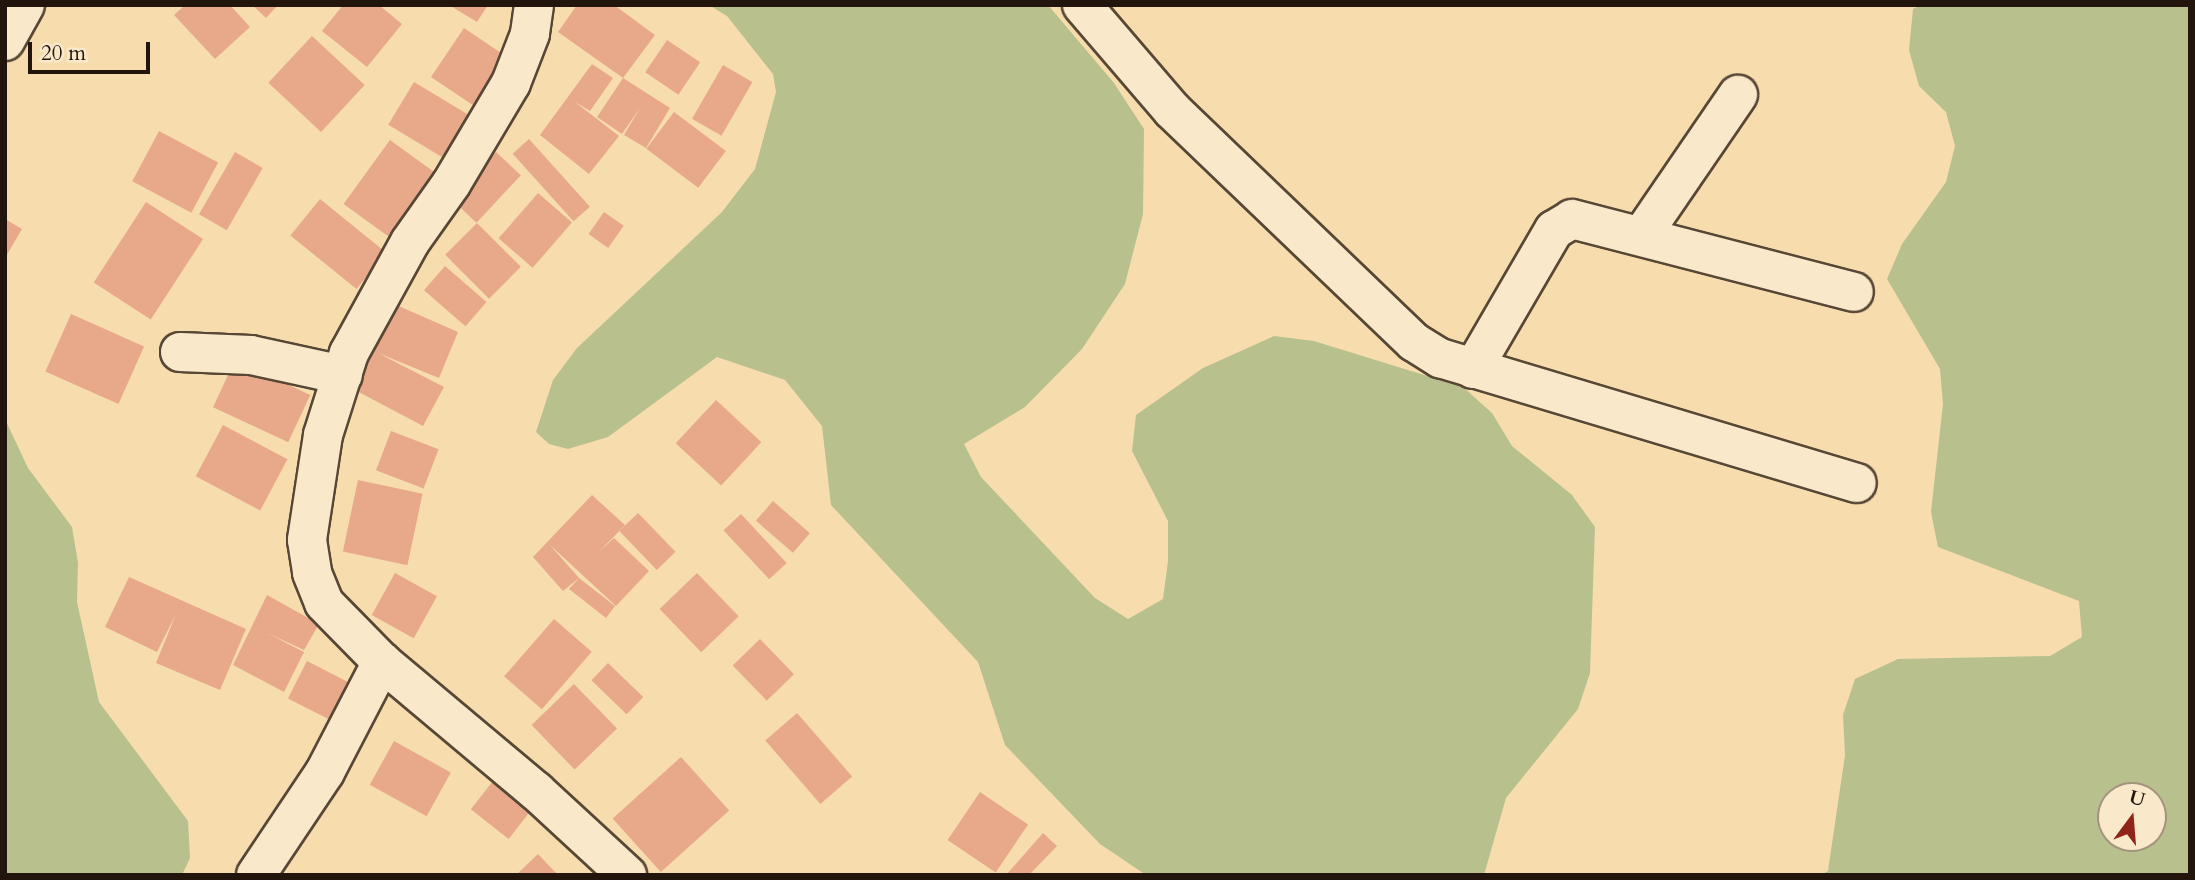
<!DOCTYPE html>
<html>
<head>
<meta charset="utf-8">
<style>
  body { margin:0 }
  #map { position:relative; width:2195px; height:880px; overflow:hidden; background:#f7dcae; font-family:Cardo,serif }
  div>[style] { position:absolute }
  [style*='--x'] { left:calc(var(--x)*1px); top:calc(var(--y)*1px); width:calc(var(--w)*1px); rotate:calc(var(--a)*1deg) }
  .green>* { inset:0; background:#b8c18e }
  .building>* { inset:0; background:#e8a98a; transform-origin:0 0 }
  .roads { filter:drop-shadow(2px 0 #574735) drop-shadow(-2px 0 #574735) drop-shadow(0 2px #574735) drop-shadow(0 -2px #574735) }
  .minor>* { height:38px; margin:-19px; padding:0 19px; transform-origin:19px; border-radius:19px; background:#fae8ca }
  span { translate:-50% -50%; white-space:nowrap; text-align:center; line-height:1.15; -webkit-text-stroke:5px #fae8ca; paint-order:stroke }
  .frame { position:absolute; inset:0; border:7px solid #22150d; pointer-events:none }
  .north { position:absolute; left:2097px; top:782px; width:70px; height:70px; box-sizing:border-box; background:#fae8ca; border:2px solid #a4947e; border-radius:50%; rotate:16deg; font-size:19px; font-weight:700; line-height:28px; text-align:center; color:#22150d }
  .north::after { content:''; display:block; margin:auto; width:24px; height:32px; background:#8f2418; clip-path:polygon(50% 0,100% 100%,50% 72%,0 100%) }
  .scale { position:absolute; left:28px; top:42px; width:122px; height:32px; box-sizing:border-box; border:4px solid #22150d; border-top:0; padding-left:9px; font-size:21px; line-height:24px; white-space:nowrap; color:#22150d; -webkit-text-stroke:5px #fae8ca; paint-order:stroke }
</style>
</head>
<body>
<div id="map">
  <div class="green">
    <div style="clip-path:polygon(709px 5px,1048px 5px,1114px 83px,1144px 129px,1143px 214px,1125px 284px,1082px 349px,1025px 407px,964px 444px,981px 477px,1095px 598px,1128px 619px,1163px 599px,1168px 561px,1168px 521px,1132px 451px,1136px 415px,1203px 368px,1274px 336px,1314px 341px,1463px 387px,1492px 413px,1512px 446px,1572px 495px,1595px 527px,1590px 673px,1578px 709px,1506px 798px,1484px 875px,1146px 875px,1100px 844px,1005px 745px,978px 662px,831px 505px,822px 426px,785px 380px,717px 357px,608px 437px,568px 449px,549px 444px,536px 432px,553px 380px,577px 348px,722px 212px,755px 169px,776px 92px,773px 74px,727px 16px)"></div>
    <div style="clip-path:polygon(evenodd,1920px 5px,2190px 5px,2190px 875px,1821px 875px,1828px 871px,1845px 755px,1843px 715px,1855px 679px,1898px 659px,2050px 656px,2082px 637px,2079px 601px,1938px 547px,1931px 512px,1943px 404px,1940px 369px,1887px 279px,1902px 244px,1946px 182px,1955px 146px,1946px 112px,1919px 86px,1909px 50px,1913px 9px,1920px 5px,2111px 796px,2153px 796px,2153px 838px,2111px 838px,2111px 796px)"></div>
    <div style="clip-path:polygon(5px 419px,28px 468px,72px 527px,78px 563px,77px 602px,99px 702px,188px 821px,190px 858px,182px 875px,5px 875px)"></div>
  </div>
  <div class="building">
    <div style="clip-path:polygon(185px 5px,230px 5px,250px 27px,215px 59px,174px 15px)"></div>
    <div style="clip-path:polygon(252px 5px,278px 5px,266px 18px)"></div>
    <div style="clip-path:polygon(343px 5px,379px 5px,402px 24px,367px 67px,322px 31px)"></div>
    <div style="clip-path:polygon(449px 5px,488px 5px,477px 22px)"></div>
    <div style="clip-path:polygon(577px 5px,614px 5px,655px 35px,623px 78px,558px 32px)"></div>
    <div style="left:464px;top:28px;width:54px;height:59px;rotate:34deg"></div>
    <div style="left:312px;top:36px;width:72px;height:64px;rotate:43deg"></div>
    <div style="left:667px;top:40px;width:40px;height:39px;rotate:34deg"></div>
    <div style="clip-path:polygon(592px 64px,613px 78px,590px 111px,575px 102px,619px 136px,589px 174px,540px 135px)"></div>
    <div style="left:723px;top:65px;width:34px;height:62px;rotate:30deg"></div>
    <div style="clip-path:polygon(623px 78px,670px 108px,646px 148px,624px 135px,640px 108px,622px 134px,597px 117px)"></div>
    <div style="left:414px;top:82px;width:66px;height:50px;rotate:31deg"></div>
    <div style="left:674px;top:112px;width:65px;height:46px;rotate:37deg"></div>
    <div style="left:159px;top:131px;width:67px;height:57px;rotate:28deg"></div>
    <div style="left:529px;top:139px;width:91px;height:22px;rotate:48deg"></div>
    <div style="left:390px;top:140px;width:58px;height:79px;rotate:36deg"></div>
    <div style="left:235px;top:152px;width:32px;height:72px;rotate:30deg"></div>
    <div style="left:496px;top:152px;width:34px;height:65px;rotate:43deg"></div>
    <div style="left:538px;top:193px;width:45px;height:60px;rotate:41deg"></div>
    <div style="left:320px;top:199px;width:85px;height:47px;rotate:39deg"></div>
    <div style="left:146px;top:202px;width:68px;height:96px;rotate:33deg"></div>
    <div style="left:604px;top:212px;width:24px;height:27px;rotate:35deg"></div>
    <div style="clip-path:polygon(5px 219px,22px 229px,5px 258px)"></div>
    <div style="left:477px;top:223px;width:62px;height:45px;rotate:45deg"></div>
    <div style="left:445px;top:266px;width:55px;height:32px;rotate:41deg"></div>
    <div style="clip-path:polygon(394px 304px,458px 332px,439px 378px,378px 353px,444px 387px,423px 426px,353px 389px)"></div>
    <div style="left:71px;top:314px;width:80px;height:63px;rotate:24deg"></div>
    <div style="left:235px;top:360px;width:83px;height:52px;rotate:25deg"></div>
    <div style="left:716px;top:400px;width:62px;height:59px;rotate:43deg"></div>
    <div style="left:223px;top:425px;width:73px;height:58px;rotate:28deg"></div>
    <div style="left:391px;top:431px;width:51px;height:42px;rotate:21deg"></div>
    <div style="left:358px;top:480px;width:66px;height:73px;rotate:12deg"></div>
    <div style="clip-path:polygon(592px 495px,625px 525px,598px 553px,614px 538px,649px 571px,616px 606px,550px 545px,579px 578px,615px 606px,606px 618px,569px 589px,579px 578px,563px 591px,533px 557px)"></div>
    <div style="left:773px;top:501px;width:49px;height:26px;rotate:41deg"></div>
    <div style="left:638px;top:513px;width:54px;height:26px;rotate:46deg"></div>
    <div style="left:741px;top:514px;width:67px;height:24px;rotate:47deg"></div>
    <div style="left:395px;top:573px;width:48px;height:48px;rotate:29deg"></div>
    <div style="left:697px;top:573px;width:60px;height:52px;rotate:46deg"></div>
    <div style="clip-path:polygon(129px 577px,246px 629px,220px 690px,156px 663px,176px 614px,157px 652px,105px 627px)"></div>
    <div style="clip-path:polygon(267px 595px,319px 624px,304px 650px,267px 633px,304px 652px,284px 692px,233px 665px)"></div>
    <div style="left:554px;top:619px;width:50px;height:76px;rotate:41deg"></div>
    <div style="left:760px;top:639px;width:49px;height:38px;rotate:46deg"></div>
    <div style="left:307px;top:661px;width:46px;height:42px;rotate:27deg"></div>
    <div style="left:608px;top:663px;width:49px;height:24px;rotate:44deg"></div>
    <div style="left:574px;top:684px;width:62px;height:59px;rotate:46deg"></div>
    <div style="left:797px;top:713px;width:84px;height:42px;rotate:49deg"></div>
    <div style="left:394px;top:741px;width:65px;height:50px;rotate:29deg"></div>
    <div style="left:681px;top:757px;width:72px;height:92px;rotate:48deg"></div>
    <div style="left:493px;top:781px;width:48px;height:36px;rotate:38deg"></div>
    <div style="left:980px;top:792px;width:58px;height:58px;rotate:34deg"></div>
    <div style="clip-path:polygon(1043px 833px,1057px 846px,1029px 875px,1006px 875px)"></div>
    <div style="clip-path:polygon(538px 854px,558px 875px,516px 875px)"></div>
  </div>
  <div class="roads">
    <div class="minor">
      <div style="--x:534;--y:5;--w:29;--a:98"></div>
      <div style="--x:530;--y:34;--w:53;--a:111.2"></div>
      <div style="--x:511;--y:83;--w:117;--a:120.7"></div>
      <div style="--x:451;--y:184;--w:71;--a:125.3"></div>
      <div style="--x:410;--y:242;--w:127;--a:118.8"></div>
      <div style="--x:349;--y:353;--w:86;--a:107.6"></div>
      <div style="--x:323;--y:435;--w:106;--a:98.7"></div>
      <div style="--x:307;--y:540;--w:33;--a:81"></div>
      <div style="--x:312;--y:573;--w:32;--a:68"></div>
      <div style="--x:324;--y:603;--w:83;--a:45.5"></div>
      <div style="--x:382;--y:662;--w:201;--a:40"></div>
      <div style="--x:536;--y:791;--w:124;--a:42.7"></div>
      <div style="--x:1082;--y:5;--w:138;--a:49.4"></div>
      <div style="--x:1172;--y:110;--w:335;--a:43.8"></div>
      <div style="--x:1414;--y:342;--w:31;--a:32"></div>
      <div style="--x:1440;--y:358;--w:435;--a:16.7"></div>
      <div style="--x:5;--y:41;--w:41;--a:-60.9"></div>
      <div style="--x:1642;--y:235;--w:170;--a:-55.6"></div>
      <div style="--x:180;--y:352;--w:71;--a:2.4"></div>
      <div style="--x:251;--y:355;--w:94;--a:12.3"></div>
      <div style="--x:1473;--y:369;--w:161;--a:-59.8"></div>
      <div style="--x:1554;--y:230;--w:21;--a:-31"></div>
      <div style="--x:1572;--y:219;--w:291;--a:14.5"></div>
      <div style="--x:256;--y:875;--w:124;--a:-56.2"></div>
      <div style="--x:325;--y:772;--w:124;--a:-62.6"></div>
    </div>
  </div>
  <div class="frame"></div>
  <div class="north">U</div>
  <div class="scale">20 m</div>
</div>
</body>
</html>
